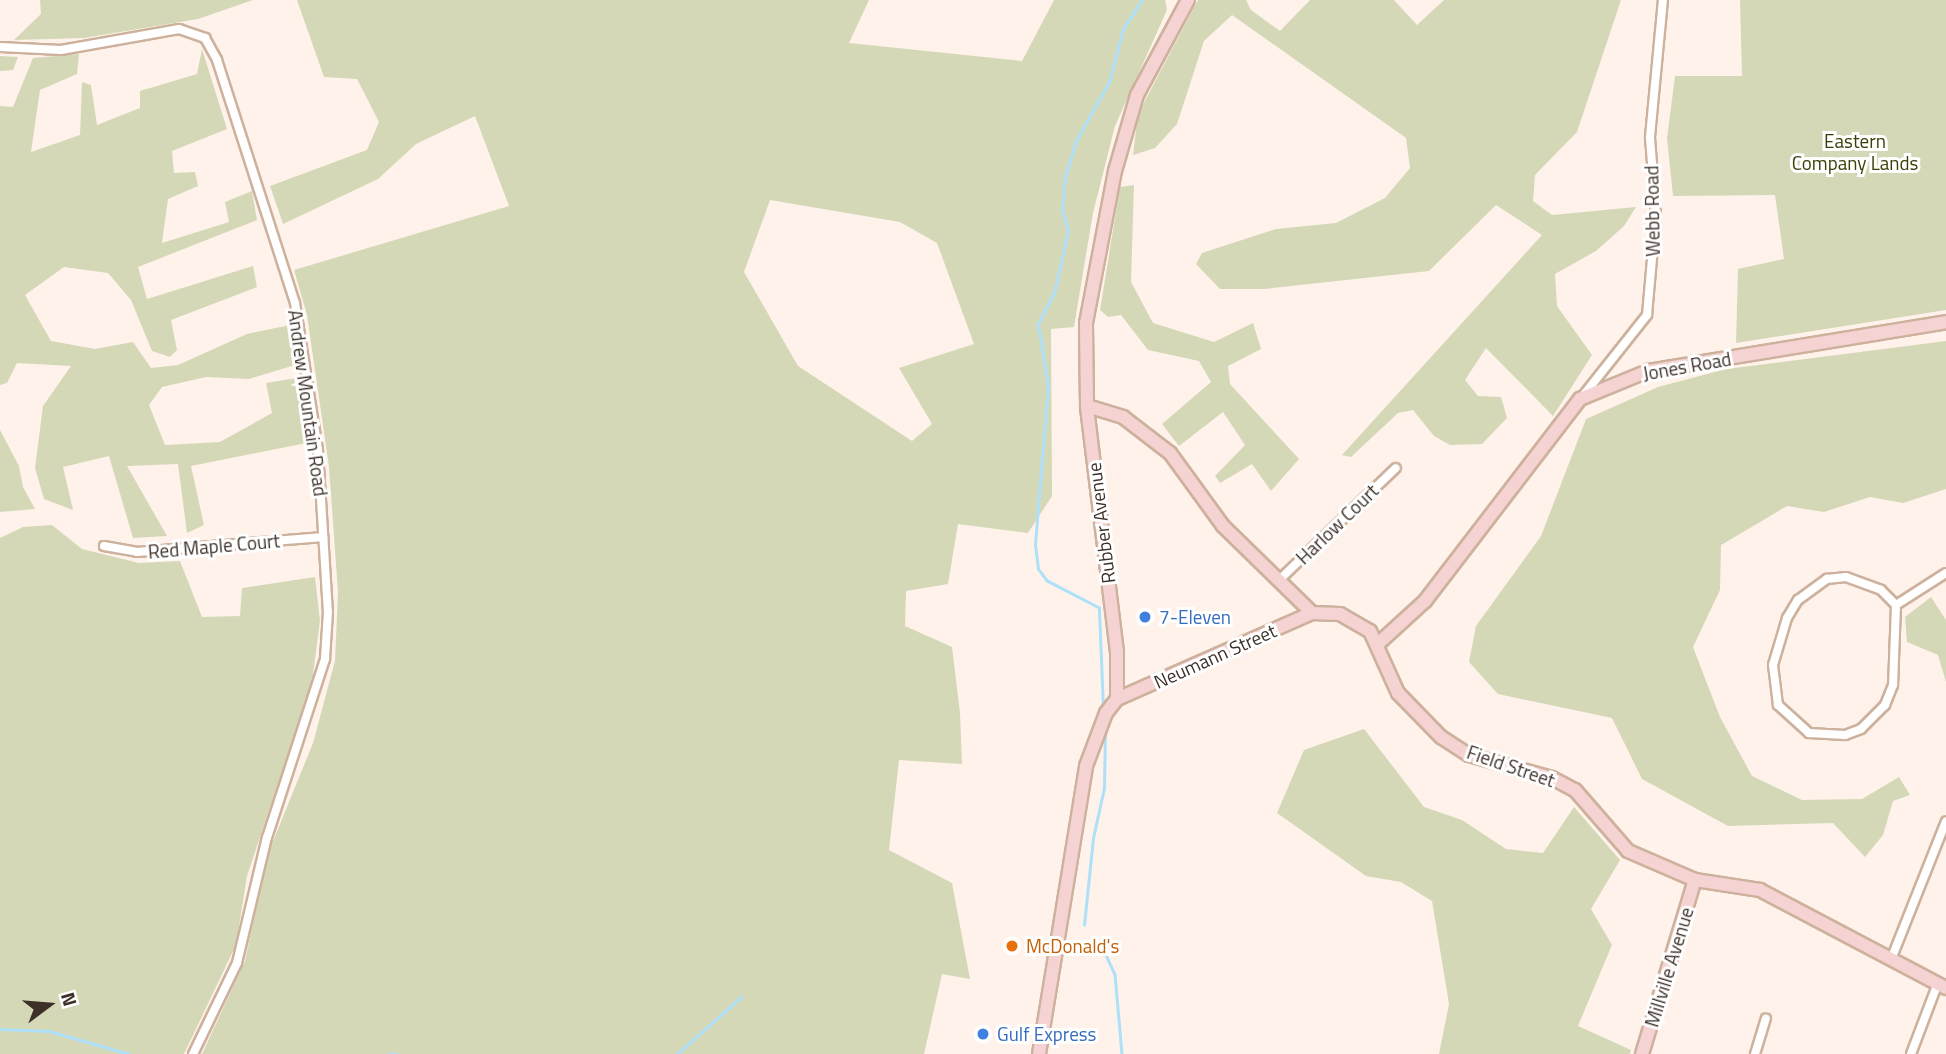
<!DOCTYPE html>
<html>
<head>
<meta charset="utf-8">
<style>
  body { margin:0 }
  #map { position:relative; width:1946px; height:1054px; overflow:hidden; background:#fef2ea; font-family:"Titillium Web",sans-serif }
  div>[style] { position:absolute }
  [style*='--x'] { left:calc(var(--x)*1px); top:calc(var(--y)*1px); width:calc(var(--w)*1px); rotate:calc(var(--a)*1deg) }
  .green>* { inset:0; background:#d5d8b6 }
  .stream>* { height:2.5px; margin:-1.25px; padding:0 1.25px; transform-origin:1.25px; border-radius:1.25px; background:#aee0f9 }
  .roads { filter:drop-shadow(2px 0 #cdb19d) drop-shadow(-2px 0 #cdb19d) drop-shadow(0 2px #cdb19d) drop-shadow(0 -2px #cdb19d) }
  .street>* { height:8px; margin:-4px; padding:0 4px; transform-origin:4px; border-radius:4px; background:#fff }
  .secondary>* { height:12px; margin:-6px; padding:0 6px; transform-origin:6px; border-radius:6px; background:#f4d3d2 }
  .dots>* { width:19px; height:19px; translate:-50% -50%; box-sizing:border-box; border:4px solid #fff; border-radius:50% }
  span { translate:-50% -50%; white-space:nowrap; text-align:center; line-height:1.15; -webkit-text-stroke:6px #fff; paint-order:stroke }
  .park-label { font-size:19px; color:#3c3e05 }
  .street-label { font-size:19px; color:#3c3029 }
  .shop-label { font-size:19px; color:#366cbe }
  .left { translate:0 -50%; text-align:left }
  .food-label { font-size:19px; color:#c56008 }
  .north { position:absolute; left:14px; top:970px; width:70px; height:70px; -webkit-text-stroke:5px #fff; paint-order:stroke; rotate:74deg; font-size:19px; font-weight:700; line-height:28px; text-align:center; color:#3c3029 }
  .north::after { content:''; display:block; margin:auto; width:24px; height:32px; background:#3c3029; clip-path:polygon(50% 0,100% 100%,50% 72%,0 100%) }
</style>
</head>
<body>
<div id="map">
  <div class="green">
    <div style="clip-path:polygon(40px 0,253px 0,198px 19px,84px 38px,14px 40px,41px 14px)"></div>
    <div style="clip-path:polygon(evenodd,297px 0,869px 0,849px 43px,1022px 61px,1054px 0,1165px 0,1167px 10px,1115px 126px,1093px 213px,1074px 327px,1051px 329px,1052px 496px,1028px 533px,958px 524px,948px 584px,906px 591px,905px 626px,952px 647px,960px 713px,962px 764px,899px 760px,889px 850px,952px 883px,970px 979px,942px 974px,924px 1054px,202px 1054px,245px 961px,267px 856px,313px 743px,335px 661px,338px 592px,329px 467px,307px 315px,294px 270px,509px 206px,475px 116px,416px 144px,378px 179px,283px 224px,270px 186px,367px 150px,379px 122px,357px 79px,324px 77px,297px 0,770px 200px,900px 222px,937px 243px,974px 344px,899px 368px,932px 424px,912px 441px,798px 366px,744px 272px,770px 200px)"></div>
    <div style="clip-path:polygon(1198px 0,1246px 0,1251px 10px,1280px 31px,1310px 0,1394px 0,1417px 25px,1444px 0,1621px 0,1577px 132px,1535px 175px,1533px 201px,1552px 215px,1636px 207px,1624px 226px,1596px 251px,1555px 274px,1557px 306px,1592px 355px,1553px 416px,1486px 348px,1465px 380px,1478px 396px,1501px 397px,1507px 418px,1482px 444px,1450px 445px,1434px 436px,1413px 410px,1398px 413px,1351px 457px,1342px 455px,1542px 235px,1496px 205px,1429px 271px,1264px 289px,1220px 289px,1196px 264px,1202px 253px,1276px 229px,1336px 223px,1385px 198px,1410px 168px,1406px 138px,1232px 15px,1204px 41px,1177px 124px,1155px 148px,1133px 155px,1138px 114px)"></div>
    <div style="clip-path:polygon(1740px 0,1946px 0,1946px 310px,1736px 343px,1738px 269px,1784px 259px,1775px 195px,1673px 196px,1667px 138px,1675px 76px,1742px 76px)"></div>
    <div style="clip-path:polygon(202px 49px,227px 129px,172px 151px,174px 173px,195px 172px,198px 186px,168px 199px,162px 243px,229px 222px,225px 202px,252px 191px,257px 220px,138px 267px,147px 299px,253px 266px,257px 287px,171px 320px,177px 350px,170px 357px,152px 351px,131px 300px,108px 273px,64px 267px,25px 295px,51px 341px,95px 349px,133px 342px,151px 368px,178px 365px,247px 334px,290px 325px,295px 365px,249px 379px,206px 377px,162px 387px,149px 405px,165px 445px,220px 442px,272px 413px,266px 383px,297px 378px,311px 442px,191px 466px,204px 525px,187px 533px,178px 464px,127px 466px,167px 536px,133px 538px,109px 456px,63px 467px,73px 510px,44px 499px,35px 468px,43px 406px,71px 366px,17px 363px,7px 383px,0 385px,0 106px,13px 107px,33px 58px,79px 54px,77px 74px,40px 90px,31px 152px,80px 135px,82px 82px,91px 85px,97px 125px,140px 108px,140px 91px,197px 74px)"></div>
    <div style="clip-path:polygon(0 56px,18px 57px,13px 70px,0 71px)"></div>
    <div style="clip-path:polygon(1134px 185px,1131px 282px,1153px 323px,1214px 342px,1253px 323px,1261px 349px,1228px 366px,1230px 384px,1299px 459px,1271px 491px,1252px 464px,1220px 483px,1215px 476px,1245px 445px,1223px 412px,1179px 446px,1162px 424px,1211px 382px,1199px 361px,1148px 350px,1121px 315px,1108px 317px,1100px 310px,1120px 187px)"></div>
    <div style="clip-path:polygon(1946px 341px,1946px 489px,1903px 503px,1870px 497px,1824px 512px,1787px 506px,1721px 545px,1720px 590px,1693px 647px,1720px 717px,1752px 776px,1802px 800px,1862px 799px,1899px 777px,1910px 795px,1893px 801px,1883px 835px,1865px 857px,1833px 823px,1728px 826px,1642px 779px,1612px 718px,1498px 694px,1469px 662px,1476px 626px,1541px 536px,1586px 419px,1658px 387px,1726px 369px)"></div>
    <div style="clip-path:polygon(0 430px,19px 466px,23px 487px,35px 509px,0 512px)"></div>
    <div style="clip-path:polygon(52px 525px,82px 549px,139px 563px,180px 561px,202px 617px,240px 616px,242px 588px,315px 577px,320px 621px,312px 682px,247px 876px,236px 945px,184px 1054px,0 1054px,0 538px,23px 527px)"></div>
    <div style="clip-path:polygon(1931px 597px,1946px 620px,1946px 682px,1938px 655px,1907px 642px,1905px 617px)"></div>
    <div style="clip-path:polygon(1364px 729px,1424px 807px,1462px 820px,1506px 849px,1543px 853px,1574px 807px,1620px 860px,1591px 909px,1612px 945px,1578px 1026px,1631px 1050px,1630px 1054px,1439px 1054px,1449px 1004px,1432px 901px,1401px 882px,1366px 876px,1277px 813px,1304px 750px)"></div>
  </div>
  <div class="stream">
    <div style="--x:1103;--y:709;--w:101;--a:-92.3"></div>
    <div style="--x:1099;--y:608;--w:59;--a:-152.6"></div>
    <div style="--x:1047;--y:581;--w:15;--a:-127"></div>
    <div style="--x:1038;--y:569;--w:25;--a:-97"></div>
    <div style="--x:1035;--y:544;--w:158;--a:-85.3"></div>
    <div style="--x:1048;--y:387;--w:64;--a:-99"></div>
    <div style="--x:1038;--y:324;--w:35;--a:-63"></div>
    <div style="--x:1054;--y:293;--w:27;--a:-77"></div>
    <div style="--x:1060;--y:267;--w:38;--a:-78"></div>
    <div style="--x:1068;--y:230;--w:21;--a:-107"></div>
    <div style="--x:1062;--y:210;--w:33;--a:-85"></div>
    <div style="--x:1065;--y:177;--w:38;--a:-73"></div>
    <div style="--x:1076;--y:141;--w:68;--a:-60.8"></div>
    <div style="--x:1109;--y:82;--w:55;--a:-75.2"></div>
    <div style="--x:1123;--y:29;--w:35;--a:-57"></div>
    <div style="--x:1084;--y:925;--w:87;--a:-84.1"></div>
    <div style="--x:1093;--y:838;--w:51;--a:-77.6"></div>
    <div style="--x:1104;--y:788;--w:58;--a:-89"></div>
    <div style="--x:1106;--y:955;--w:21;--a:65"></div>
    <div style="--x:1115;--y:974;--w:80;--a:85"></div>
    <div style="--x:0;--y:1029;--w:49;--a:2.3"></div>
    <div style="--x:49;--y:1031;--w:83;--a:16"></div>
    <div style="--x:388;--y:1054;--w:11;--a:0"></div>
    <div style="--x:677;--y:1054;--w:86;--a:-41.7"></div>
  </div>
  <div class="roads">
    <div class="street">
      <div style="--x:0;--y:47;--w:61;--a:2.8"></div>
      <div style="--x:61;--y:50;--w:120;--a:-10.1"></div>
      <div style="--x:179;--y:29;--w:28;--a:19"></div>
      <div style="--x:205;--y:38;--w:25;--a:61"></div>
      <div style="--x:217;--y:60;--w:255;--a:72.2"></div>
      <div style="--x:295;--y:303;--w:149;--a:81.1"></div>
      <div style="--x:318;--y:450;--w:162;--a:86.5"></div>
      <div style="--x:328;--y:612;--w:47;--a:93.7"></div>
      <div style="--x:325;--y:659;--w:187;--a:108"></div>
      <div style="--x:267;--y:837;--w:130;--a:103.4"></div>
      <div style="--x:237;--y:963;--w:101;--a:115.8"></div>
      <div style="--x:1582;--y:397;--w:105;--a:-51.6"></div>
      <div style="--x:1647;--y:315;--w:101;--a:-84.9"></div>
      <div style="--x:1656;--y:214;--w:77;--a:-94.5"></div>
      <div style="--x:1650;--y:137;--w:138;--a:-84.6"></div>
      <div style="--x:104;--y:546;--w:34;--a:10"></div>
      <div style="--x:137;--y:552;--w:187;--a:-4.6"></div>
      <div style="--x:1846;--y:577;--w:37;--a:20"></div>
      <div style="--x:1881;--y:590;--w:21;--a:45"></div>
      <div style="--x:1896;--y:605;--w:80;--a:92.1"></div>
      <div style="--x:1893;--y:685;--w:22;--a:112"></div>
      <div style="--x:1885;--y:705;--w:34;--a:135"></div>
      <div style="--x:1861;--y:729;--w:17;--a:159"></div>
      <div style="--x:1845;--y:735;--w:36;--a:-177"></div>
      <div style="--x:1809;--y:733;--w:42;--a:-137.9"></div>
      <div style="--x:1778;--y:705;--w:40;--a:-97.1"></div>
      <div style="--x:1773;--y:665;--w:49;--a:-73.4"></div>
      <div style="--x:1787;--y:618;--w:21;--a:-59"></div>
      <div style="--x:1798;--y:600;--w:36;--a:-36"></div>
      <div style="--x:1827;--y:579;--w:19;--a:-6"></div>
      <div style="--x:1278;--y:581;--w:163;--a:-43.8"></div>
      <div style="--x:1896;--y:605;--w:59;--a:-32.6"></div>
      <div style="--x:1892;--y:957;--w:146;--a:-68.3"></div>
      <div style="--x:1755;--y:1054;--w:37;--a:-73"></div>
      <div style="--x:1911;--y:1054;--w:76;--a:-69.2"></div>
    </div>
    <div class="secondary">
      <div style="--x:1087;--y:406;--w:38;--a:17"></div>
      <div style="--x:1123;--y:417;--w:59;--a:37.5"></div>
      <div style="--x:1170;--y:453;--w:90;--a:54"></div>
      <div style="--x:1223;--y:526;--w:124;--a:44.3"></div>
      <div style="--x:1379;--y:643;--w:62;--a:-42.4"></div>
      <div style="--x:1425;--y:601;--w:255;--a:-52.5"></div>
      <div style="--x:1580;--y:399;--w:74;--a:-22.4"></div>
      <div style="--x:1648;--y:371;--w:302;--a:-9.3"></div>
      <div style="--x:1117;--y:699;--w:47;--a:-90"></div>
      <div style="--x:1117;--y:652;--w:248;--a:-97"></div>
      <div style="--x:1087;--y:406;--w:83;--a:-90.7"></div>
      <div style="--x:1086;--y:323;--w:155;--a:-79.2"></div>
      <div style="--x:1115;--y:171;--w:79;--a:-73.9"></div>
      <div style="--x:1137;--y:95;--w:108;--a:-61.8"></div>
      <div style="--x:1039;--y:1054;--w:292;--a:-80.7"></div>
      <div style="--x:1086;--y:766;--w:57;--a:-69.3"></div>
      <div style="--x:1106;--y:713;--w:18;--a:-52"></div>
      <div style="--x:1117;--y:699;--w:213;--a:-23.8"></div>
      <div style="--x:1312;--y:613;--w:28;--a:2"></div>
      <div style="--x:1340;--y:614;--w:34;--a:30"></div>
      <div style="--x:1370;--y:631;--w:68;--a:65.7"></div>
      <div style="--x:1398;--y:693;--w:62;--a:45.7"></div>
      <div style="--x:1441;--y:737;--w:33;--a:33"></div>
      <div style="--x:1469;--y:755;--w:86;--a:15.5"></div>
      <div style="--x:1552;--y:778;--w:26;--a:28"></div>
      <div style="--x:1575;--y:790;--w:81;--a:49"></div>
      <div style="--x:1628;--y:851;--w:73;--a:23.4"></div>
      <div style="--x:1695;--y:880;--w:66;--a:8.7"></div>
      <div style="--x:1760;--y:890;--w:210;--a:27.8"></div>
      <div style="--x:1642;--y:1054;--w:182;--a:-73.1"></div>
    </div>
  </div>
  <div class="dots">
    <div style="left:1145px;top:617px;background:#3f7fe0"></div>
    <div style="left:1012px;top:946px;background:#e8710a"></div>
    <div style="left:983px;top:1034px;background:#3f7fe0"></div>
  </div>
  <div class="park-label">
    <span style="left:1855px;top:152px">Eastern<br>Company Lands</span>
  </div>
  <div class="street-label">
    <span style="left:1652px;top:211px;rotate:-91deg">Webb Road</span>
    <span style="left:1687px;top:366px;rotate:-10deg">Jones Road</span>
    <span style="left:308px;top:403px;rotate:82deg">Andrew Mountain Road</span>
    <span style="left:1101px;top:523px;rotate:-97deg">Rubber Avenue</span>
    <span style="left:1337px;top:524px;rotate:-44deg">Harlow Court</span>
    <span style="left:214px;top:546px;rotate:-5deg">Red Maple Court</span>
    <span style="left:1215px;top:656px;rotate:-24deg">Neumann Street</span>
    <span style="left:1511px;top:766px;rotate:19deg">Field Street</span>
    <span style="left:1669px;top:967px;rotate:-73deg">Millville Avenue</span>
  </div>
  <div class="shop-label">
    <span class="left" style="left:1159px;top:617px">7-Eleven</span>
    <span class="left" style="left:997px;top:1034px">Gulf Express</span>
  </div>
  <div class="food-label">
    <span class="left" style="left:1026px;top:946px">McDonald's</span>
  </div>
  <div class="north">N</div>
</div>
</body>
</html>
